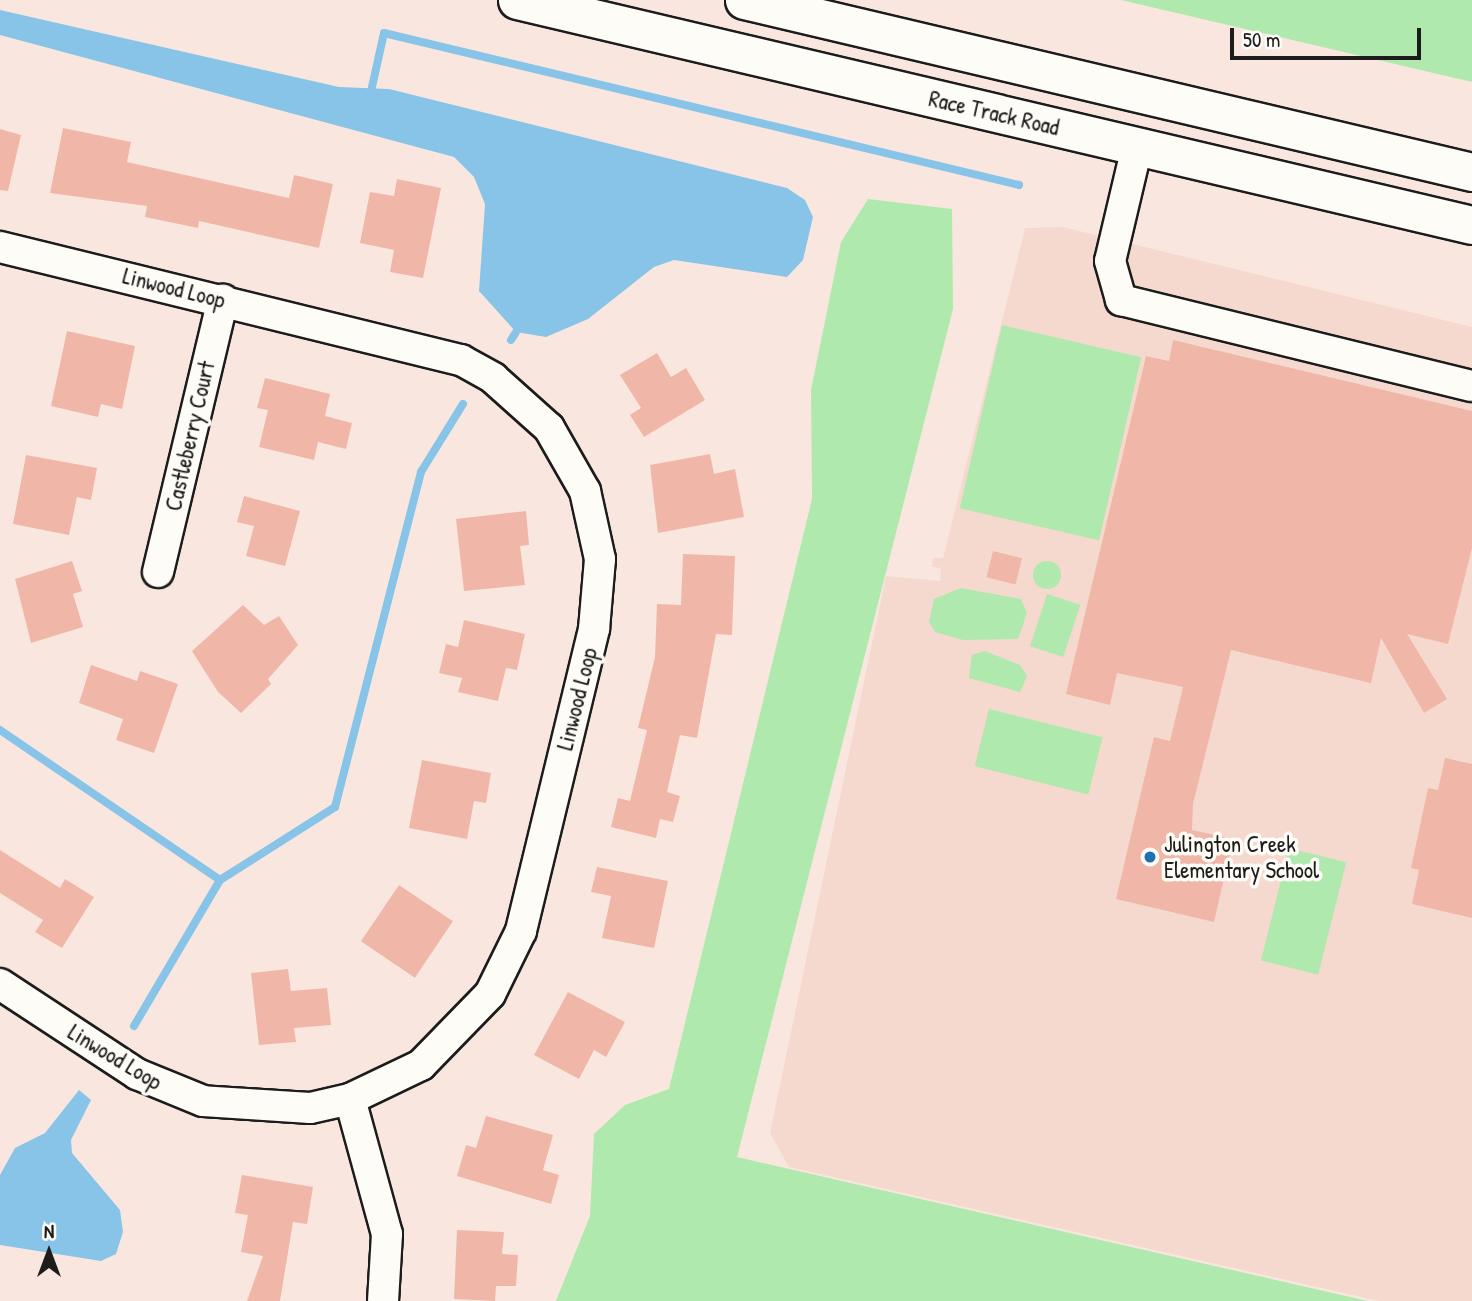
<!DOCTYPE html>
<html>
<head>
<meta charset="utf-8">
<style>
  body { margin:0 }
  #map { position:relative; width:1472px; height:1301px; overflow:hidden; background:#f9e7df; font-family:"Patrick Hand",sans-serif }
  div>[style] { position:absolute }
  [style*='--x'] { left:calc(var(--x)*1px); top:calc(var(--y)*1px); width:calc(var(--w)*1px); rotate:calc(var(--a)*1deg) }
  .built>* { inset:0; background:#f6d9ce }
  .green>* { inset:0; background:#afe9ae; transform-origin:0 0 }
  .round { border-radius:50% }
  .water>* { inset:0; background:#88c4e8 }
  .stream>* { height:8px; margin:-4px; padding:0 4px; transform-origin:4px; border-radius:4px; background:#88c4e8 }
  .building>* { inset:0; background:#f0b7a8; transform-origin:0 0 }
  .roads { filter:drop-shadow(2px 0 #1c1c1c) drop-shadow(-2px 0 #1c1c1c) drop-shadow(0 2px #1c1c1c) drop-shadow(0 -2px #1c1c1c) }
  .minor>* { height:30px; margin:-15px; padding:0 15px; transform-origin:15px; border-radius:15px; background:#fdfcf7 }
  .major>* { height:37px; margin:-18.5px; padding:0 18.5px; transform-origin:18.5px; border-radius:18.5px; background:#fdfcf7 }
  .dots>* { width:19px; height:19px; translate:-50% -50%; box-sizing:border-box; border:4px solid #fdfcf7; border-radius:50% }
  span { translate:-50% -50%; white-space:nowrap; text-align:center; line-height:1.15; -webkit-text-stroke:7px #fdfcf7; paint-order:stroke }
  .street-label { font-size:23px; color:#1c1c1c }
  .poi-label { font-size:23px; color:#1c1c1c }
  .left { translate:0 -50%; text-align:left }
  .north { position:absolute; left:14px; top:1217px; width:70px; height:70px; -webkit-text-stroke:5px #fdfcf7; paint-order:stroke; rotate:0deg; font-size:19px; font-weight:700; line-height:28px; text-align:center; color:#1c1c1c }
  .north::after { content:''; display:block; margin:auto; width:24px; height:32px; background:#1c1c1c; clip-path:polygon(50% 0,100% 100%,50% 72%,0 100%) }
  .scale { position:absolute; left:1230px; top:28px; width:191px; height:32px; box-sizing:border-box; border:4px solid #1c1c1c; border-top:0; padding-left:9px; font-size:21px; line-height:24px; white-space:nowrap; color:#1c1c1c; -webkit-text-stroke:5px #fdfcf7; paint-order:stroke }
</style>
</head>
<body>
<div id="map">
  <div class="built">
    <div style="clip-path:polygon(1063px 227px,1472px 327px,1472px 1301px,1379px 1301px,789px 1167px,770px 1133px,886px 576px,940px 581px,941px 568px,932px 567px,933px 558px,943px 558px,1025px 228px)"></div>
  </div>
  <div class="green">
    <div style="clip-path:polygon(1121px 0,1472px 0,1472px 82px)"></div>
    <div style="clip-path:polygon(868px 199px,952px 209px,953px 309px,737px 1157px,1368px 1301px,556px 1301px,590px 1216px,594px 1134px,625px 1105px,669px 1089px,812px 499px,811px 390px,841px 242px)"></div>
    <div style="left:1002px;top:325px;width:143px;height:188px;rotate:13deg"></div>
    <div class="round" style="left:1033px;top:561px;width:28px;height:28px"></div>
    <div style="clip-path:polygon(961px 588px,1021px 599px,1027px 613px,1018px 639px,963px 640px,935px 632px,929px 622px,934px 599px)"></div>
    <div style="left:1047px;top:594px;width:35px;height:55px;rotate:18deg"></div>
    <div style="clip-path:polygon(985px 651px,1020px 665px,1027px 676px,1020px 692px,969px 678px,972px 655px)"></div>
    <div style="left:989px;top:709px;width:117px;height:59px;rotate:14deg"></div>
    <div style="left:1289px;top:848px;width:59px;height:116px;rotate:14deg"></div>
  </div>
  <div class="water">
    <div style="clip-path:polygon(0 10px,339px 87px,389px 89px,787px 188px,805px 200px,813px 217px,803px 260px,787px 277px,674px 260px,654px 267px,588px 319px,546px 337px,516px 332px,479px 291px,485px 204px,474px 177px,454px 157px,0 35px)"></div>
    <div style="clip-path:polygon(79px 1090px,91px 1100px,71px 1140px,72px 1153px,120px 1210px,123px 1232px,116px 1254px,101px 1261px,0 1245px,0 1175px,15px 1148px,45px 1133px)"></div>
  </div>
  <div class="stream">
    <div style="--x:372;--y:87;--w:55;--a:-77.5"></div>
    <div style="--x:384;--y:33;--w:653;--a:13.46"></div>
    <div style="--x:511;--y:340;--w:9;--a:-58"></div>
    <div style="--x:0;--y:730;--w:266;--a:34.3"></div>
    <div style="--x:134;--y:1026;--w:169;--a:-59.5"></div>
    <div style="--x:220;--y:880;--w:136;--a:-32.4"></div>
    <div style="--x:335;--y:807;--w:346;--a:-75.6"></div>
    <div style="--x:421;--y:472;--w:80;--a:-58.3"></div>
  </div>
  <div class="building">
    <div style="clip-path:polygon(63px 128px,131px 142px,127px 162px,289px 198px,294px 175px,333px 184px,319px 248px,199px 221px,198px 228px,145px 217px,147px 206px,50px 193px)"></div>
    <div style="clip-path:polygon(0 129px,21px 135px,8px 191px,0 190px)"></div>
    <div style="clip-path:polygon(397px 179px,441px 188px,423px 278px,390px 272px,394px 250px,360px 243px,370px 192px,394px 196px)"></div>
    <div style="clip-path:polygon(67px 331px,135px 346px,122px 409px,101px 404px,98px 417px,51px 406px)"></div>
    <div style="clip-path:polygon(1173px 340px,1472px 411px,1472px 548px,1448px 644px,1407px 634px,1447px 699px,1424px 713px,1381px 638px,1371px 683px,1231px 650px,1193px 804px,1192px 830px,1233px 839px,1214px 922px,1116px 899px,1154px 737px,1170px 741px,1183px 687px,1117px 673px,1110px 705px,1066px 694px,1146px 356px,1169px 361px)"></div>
    <div style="clip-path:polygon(657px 353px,671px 377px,686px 368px,705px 400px,644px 437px,630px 415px,641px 408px,620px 375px)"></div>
    <div style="clip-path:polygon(265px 378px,330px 394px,325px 416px,352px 423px,346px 449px,318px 442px,314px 460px,259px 447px,268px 410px,257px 408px)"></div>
    <div style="clip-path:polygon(710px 454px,714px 474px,735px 469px,744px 517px,658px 533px,650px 465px)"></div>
    <div style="clip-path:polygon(26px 455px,97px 468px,91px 500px,77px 497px,69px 535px,13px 524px)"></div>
    <div style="clip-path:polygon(244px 496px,300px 511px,285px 566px,246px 556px,254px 526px,237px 522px)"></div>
    <div style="clip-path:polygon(526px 511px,529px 545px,520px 546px,525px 585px,464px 591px,456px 519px)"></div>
    <div style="left:993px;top:551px;width:30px;height:27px;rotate:14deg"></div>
    <div style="clip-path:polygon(683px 554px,735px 556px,732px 635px,716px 634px,697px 738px,680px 735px,667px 792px,680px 796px,673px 822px,660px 819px,656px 838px,611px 827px,618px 798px,630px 801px,647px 730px,638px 728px,655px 657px,657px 604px,681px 605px)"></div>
    <div style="clip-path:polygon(72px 561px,82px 591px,73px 594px,83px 627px,31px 643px,15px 579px)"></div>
    <div style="clip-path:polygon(243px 605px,264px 625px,279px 616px,298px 645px,268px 679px,271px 684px,241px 713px,218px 692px,192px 651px)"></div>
    <div style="clip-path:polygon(464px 620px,525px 634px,517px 670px,506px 668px,498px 701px,458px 692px,462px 678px,439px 673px,446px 644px,458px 647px)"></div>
    <div style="clip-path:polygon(91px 665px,137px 681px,140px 671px,178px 684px,154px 753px,116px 740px,123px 719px,79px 703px)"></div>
    <div style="clip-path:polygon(1445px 758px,1472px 764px,1472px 918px,1412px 904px,1419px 870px,1411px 868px,1428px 788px,1438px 790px)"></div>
    <div style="clip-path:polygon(422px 760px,491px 773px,486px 803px,474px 801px,467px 839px,409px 828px)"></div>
    <div style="clip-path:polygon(0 850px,60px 888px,65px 879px,94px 897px,62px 948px,35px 932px,43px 920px,0 893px)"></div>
    <div style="clip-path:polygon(597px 867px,668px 881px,654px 948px,602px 938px,611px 896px,591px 892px)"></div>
    <div style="left:399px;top:885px;width:65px;height:68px;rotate:34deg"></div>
    <div style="clip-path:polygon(288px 969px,291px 991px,327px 988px,331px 1025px,294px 1028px,296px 1042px,259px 1045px,251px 973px)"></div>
    <div style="clip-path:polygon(568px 992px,625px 1022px,606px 1057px,594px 1050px,579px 1079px,534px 1055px)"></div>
    <div style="clip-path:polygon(486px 1116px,553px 1135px,543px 1170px,559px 1175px,551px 1204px,457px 1176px,466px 1145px,476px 1148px)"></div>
    <div style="clip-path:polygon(242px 1175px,313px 1187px,307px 1224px,293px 1222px,280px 1301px,247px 1301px,263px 1256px,241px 1252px,248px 1215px,235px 1213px)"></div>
    <div style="clip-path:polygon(457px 1230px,504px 1232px,502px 1254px,518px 1255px,516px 1286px,496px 1286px,495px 1301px,454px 1299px)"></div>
  </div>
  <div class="roads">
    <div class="minor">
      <div style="--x:1137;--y:147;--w:117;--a:103.3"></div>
      <div style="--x:1110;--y:261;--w:41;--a:74.2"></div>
      <div style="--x:1121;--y:300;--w:361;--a:13.8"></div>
      <div style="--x:0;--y:247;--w:475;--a:13.8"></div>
      <div style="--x:461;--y:360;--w:37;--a:29"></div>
      <div style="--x:493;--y:378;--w:75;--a:41.8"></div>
      <div style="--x:549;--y:428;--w:73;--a:60.3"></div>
      <div style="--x:585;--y:491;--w:70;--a:77.6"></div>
      <div style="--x:600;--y:559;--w:70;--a:94.9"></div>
      <div style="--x:594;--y:629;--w:311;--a:103.6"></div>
      <div style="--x:521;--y:931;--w:70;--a:116.2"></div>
      <div style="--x:490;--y:994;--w:99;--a:134.2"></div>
      <div style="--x:421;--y:1065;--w:79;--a:154.4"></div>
      <div style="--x:350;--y:1099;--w:41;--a:167.3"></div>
      <div style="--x:310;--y:1108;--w:107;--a:-176.3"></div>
      <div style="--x:203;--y:1101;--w:71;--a:-157.8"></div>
      <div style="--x:137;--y:1074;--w:164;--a:-146.7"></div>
      <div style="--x:158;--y:572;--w:280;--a:-76.6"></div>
      <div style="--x:350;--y:1099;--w:140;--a:74.7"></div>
      <div style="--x:387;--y:1234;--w:67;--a:93.4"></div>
    </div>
    <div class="major">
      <div style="--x:517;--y:0;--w:981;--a:13.26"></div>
      <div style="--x:744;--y:0;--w:748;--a:13.29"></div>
    </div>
  </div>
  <div class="dots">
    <div style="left:1150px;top:857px;background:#1f6fb2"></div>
  </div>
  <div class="street-label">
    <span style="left:994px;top:113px;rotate:13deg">Race Track Road</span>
    <span style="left:174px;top:288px;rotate:14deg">Linwood Loop</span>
    <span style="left:190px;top:436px;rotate:-77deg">Castleberry Court</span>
    <span style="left:577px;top:699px;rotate:-76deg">Linwood Loop</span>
    <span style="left:115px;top:1057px;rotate:31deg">Linwood Loop</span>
  </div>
  <div class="poi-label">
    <span class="left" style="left:1164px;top:857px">Julington Creek<br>Elementary School</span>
  </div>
  <div class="north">N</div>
  <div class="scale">50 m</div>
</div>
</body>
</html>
